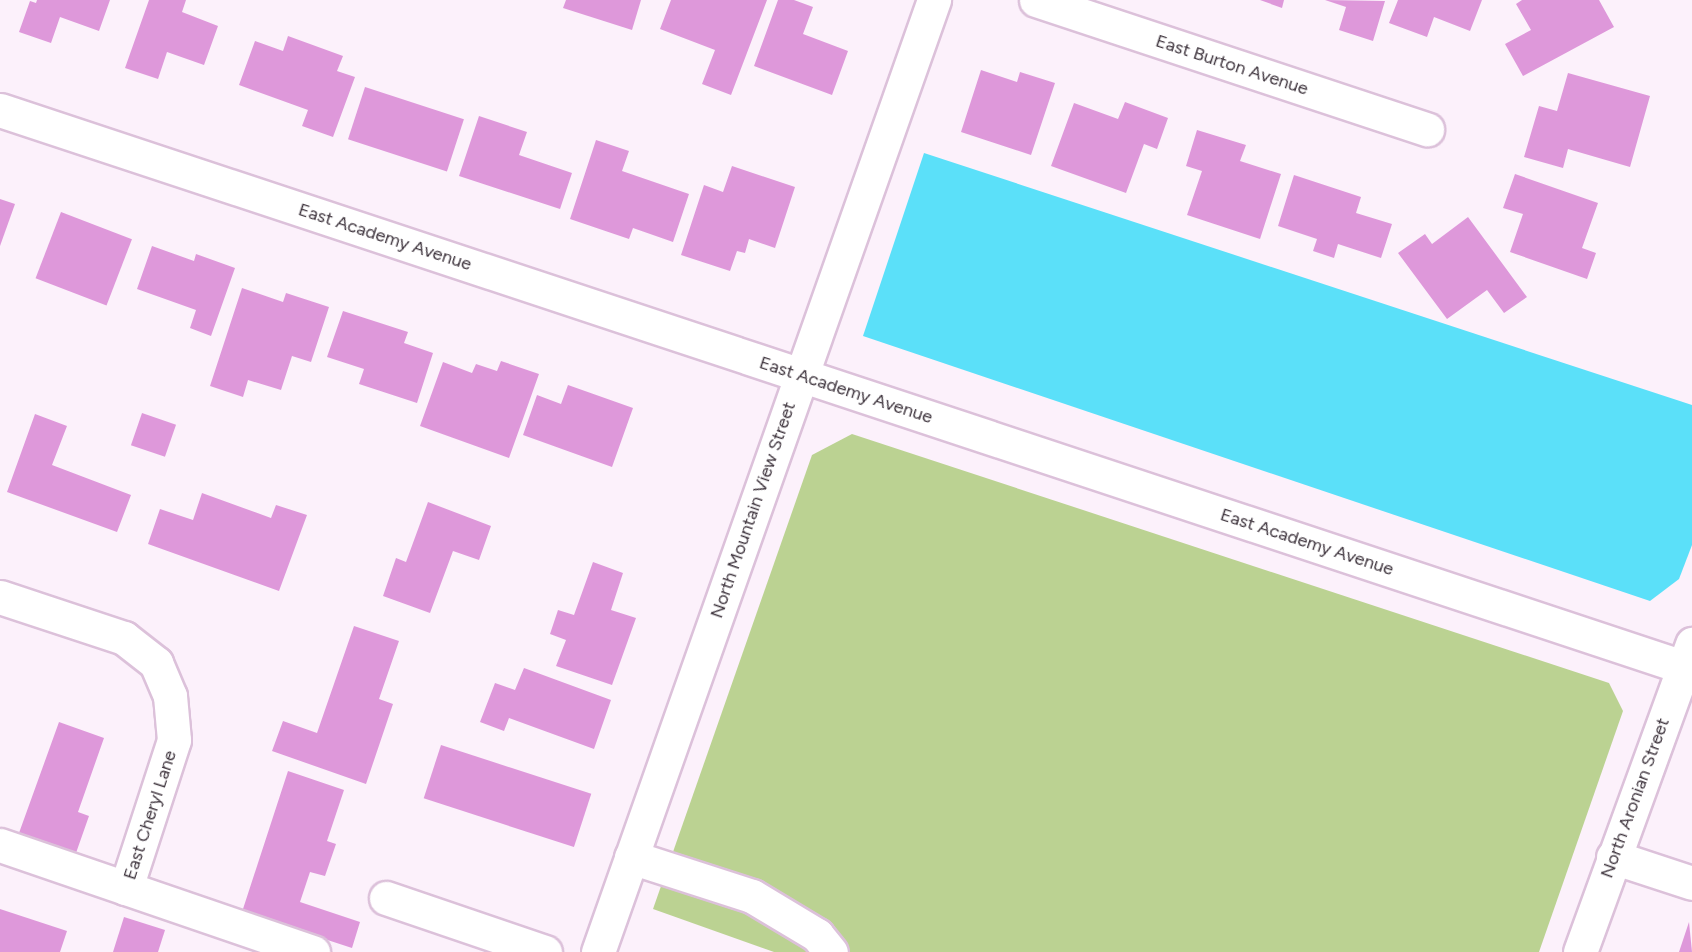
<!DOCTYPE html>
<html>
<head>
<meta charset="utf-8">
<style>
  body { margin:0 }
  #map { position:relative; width:1692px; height:952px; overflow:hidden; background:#fcf1fb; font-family:Figtree,sans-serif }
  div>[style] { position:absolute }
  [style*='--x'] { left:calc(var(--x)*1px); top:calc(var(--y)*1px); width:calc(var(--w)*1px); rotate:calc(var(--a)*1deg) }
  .green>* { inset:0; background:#bbd292 }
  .water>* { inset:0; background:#5be0f9 }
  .building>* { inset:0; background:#de98da; transform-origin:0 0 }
  .roads { filter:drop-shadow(2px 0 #dcc1da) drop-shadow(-2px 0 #dcc1da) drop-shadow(0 2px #dcc1da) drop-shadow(0 -2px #dcc1da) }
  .minor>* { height:33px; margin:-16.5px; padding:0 16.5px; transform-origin:16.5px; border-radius:16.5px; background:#fff }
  span { translate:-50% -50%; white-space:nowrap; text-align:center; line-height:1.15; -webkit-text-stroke:4.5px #fff; paint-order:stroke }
  .street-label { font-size:18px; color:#3f353e }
</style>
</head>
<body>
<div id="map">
  <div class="green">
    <div style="clip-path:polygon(852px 434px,1609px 683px,1623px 711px,1539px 952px,774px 952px,653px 909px,812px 455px)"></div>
  </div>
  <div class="water">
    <div style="clip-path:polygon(924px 153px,1692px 405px,1692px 545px,1679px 579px,1650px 601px,863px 336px)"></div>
  </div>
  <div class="building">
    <div style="clip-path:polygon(37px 0,110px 0,99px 31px,60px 17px,51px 43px,19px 32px,30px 1px,36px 3px)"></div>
    <div style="clip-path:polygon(149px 0,186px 0,182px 12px,218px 26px,204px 65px,167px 52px,158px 79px,125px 68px)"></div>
    <div style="clip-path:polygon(566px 0,641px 0,632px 30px,563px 8px)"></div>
    <div style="clip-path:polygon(671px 0,767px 0,731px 95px,702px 84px,715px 50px,660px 29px)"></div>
    <div style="clip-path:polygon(778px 0,794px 0,813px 7px,803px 34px,848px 51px,832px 95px,754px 66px)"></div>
    <div style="clip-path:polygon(1260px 0,1284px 0,1282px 8px)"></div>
    <div style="clip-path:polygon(1325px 0,1385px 1px,1373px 41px,1339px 30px,1346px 7px)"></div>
    <div style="clip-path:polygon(1398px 0,1482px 0,1470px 31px,1434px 17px,1427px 37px,1389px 23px)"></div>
    <div style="clip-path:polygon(1522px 0,1599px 0,1614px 27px,1523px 76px,1505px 44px,1531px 30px,1516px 4px)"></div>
    <div style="clip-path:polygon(288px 36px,343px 56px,337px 71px,355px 77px,333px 137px,302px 126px,308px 110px,239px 85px,255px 41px,283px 51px)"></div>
    <div style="clip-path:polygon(981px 70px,1017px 82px,1020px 72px,1055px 83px,1031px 155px,961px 132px)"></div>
    <div style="clip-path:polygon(1568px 73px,1650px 96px,1630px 167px,1568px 149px,1563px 168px,1524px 157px,1539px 106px,1557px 111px)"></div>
    <div style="left:365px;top:87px;width:104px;height:55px;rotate:18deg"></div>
    <div style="clip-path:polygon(1125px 102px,1168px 118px,1157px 149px,1144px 144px,1126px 193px,1051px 166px,1074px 103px,1118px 119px)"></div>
    <div style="clip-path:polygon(479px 116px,527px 132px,519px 155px,572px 173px,560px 209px,459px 176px)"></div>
    <div style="clip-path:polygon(1197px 130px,1246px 145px,1240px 161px,1281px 174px,1260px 239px,1187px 215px,1202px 171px,1186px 166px)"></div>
    <div style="clip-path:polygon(596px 140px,629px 151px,622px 171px,689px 194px,673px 242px,633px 228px,629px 239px,570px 219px)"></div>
    <div style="clip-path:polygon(732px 166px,795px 187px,775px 248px,749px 239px,745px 253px,737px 251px,730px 271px,681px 255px,704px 185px,723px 192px)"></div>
    <div style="clip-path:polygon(1515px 174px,1598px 203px,1582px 248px,1596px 253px,1587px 279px,1510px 252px,1523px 214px,1503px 208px)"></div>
    <div style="clip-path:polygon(1294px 175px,1361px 197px,1356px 213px,1392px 224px,1381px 258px,1338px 244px,1334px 258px,1313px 251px,1317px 239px,1278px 226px)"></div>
    <div style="clip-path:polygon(0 199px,15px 204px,0 246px)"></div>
    <div style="left:61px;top:212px;width:76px;height:71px;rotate:21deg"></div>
    <div style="clip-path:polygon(1468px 217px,1527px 297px,1504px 313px,1487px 290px,1447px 319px,1398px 253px,1425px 234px,1432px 244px)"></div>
    <div style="clip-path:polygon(152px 246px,194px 261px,196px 254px,235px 268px,211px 336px,190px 328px,196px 310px,137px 289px)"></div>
    <div style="clip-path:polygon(242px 288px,283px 302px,286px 293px,329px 307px,311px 362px,292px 356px,281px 390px,248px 380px,243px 397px,210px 386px)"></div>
    <div style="clip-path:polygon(343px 311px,408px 332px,404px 343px,433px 353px,417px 403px,359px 384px,364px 369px,327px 357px)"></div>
    <div style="clip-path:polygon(501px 361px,539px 374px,509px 458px,420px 426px,443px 362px,472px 373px,476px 364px,497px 371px)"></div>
    <div style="clip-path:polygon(568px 385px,633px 408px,612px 467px,523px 435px,537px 395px,561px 404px)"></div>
    <div style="left:142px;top:413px;width:36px;height:34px;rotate:19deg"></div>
    <div style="clip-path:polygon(35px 414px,67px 426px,52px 465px,131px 495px,117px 532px,7px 492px)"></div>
    <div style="clip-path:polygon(202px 493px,271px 518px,276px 505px,307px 515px,279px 591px,148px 544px,160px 509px,193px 520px)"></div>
    <div style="clip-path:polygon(428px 502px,491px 526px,479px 560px,453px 551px,430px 613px,383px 596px,396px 558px,406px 562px)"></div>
    <div style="clip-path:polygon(593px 562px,623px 573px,611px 610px,636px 618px,612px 685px,556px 666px,566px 640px,550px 634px,558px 610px,574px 615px)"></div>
    <div style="clip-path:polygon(354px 626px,399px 641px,379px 699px,393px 704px,366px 784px,272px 751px,283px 721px,317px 733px)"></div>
    <div style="clip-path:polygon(524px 668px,611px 700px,594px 749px,509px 718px,504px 731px,480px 722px,495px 683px,515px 690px)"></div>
    <div style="clip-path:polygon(59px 722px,104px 738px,78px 812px,89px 816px,76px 853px,19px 833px)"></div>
    <div style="left:441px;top:745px;width:158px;height:56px;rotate:18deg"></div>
    <div style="clip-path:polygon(288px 771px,344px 790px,327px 841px,336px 844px,325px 876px,310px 872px,300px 902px,360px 922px,352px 948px,242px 912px)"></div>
    <div style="clip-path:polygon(0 909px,67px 931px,60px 952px,0 952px)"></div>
    <div style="clip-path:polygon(124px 917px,165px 930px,158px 952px,113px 952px)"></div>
    <div style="clip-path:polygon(1689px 922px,1692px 952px,1679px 952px)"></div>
  </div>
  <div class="roads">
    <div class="minor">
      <div style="--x:1036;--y:0;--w:412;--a:18.3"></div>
      <div style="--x:0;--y:110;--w:1782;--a:18.31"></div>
      <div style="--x:0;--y:597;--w:131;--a:18.3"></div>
      <div style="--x:124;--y:638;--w:41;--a:38"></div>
      <div style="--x:156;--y:663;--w:36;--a:67"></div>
      <div style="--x:170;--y:696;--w:44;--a:84.8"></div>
      <div style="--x:174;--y:740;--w:156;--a:108"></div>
      <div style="--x:0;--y:845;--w:331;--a:18.9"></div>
      <div style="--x:631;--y:857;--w:127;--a:17.9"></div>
      <div style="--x:752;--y:896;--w:76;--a:31"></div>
      <div style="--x:817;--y:935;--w:22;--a:51"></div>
      <div style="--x:1613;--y:857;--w:83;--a:18.2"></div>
      <div style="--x:386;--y:898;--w:168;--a:18.8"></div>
      <div style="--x:598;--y:952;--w:1010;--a:-70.56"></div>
      <div style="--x:1580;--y:952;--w:328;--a:-70"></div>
    </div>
  </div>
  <div class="street-label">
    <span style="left:1232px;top:65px;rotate:18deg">East Burton Avenue</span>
    <span style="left:385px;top:237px;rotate:18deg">East Academy Avenue</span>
    <span style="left:846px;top:390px;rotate:18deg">East Academy Avenue</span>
    <span style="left:753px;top:510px;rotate:-71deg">North Mountain View Street</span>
    <span style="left:1307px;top:542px;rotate:18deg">East Academy Avenue</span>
    <span style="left:1635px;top:798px;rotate:-70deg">North Aronian Street</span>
    <span style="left:150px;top:815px;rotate:-72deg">East Cheryl Lane</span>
  </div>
</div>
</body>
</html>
